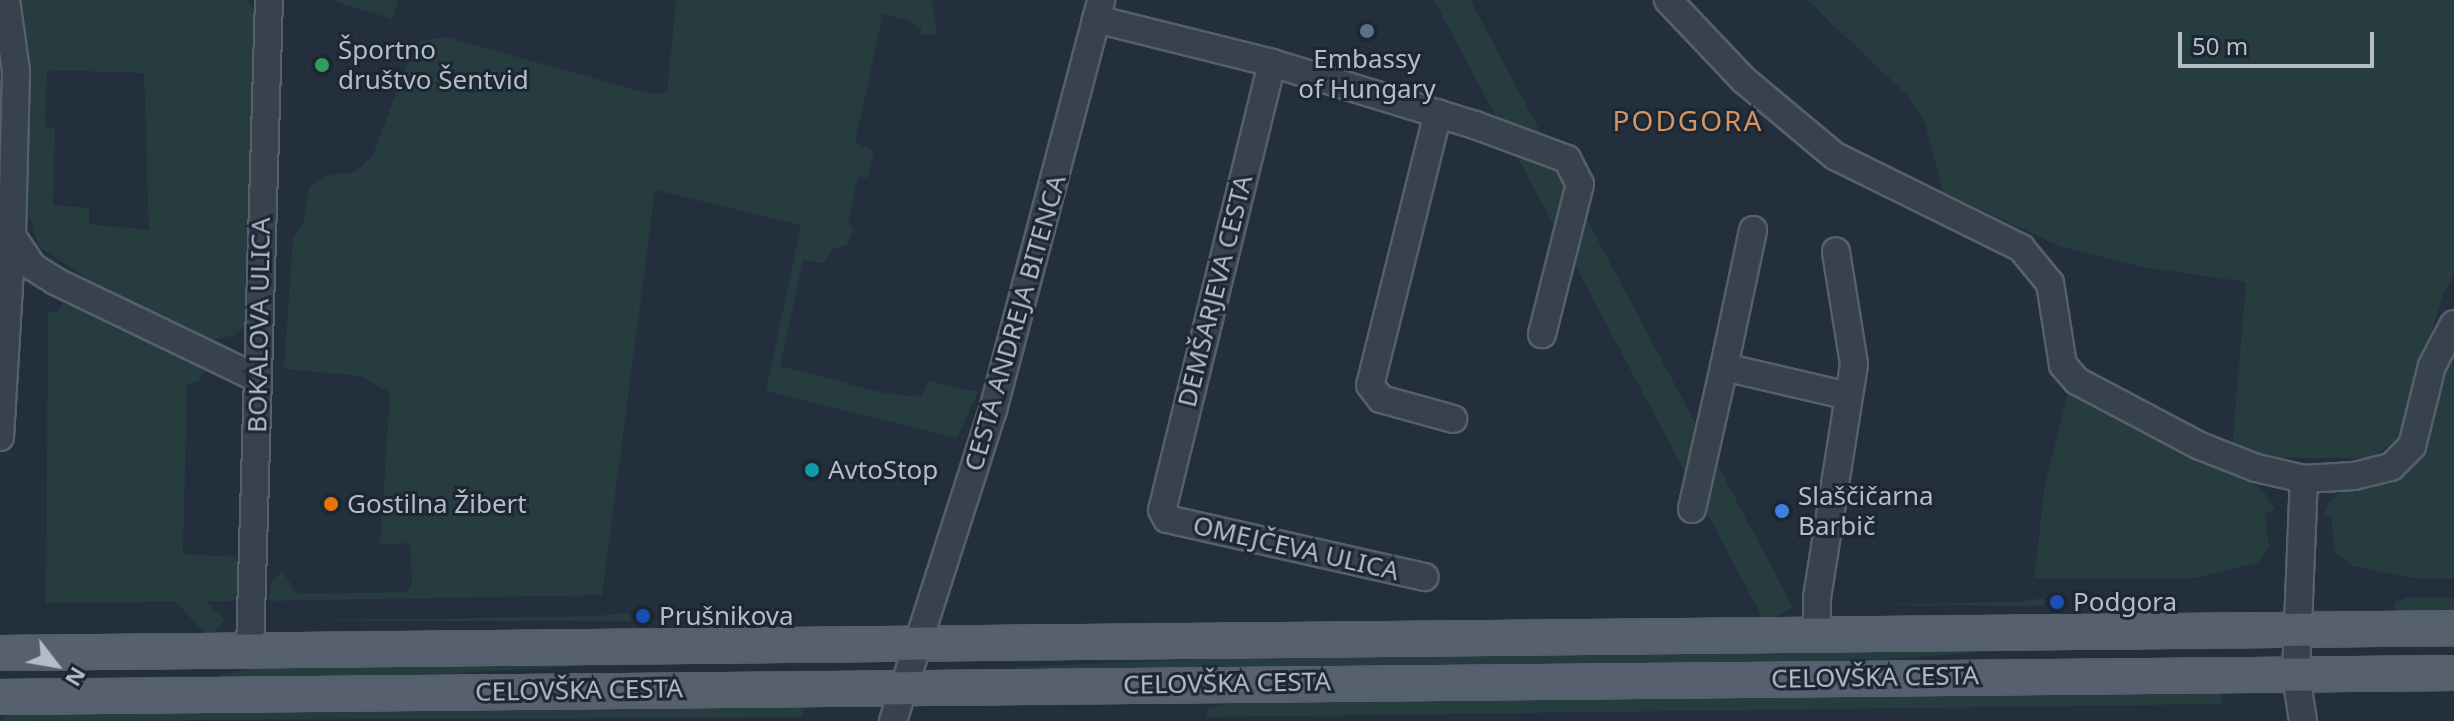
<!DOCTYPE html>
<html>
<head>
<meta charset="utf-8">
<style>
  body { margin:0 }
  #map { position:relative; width:2454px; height:721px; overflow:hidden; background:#242f3e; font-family:"Noto Sans",sans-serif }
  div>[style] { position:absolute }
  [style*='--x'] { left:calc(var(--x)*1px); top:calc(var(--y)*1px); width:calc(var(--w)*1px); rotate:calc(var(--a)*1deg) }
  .green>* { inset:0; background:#263c3f; transform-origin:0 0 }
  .roads { filter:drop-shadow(2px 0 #565f6c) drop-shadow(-2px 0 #565f6c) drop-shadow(0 2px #565f6c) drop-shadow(0 -2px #565f6c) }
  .minor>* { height:26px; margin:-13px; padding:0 13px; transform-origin:13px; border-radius:13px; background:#38414e }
  .major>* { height:32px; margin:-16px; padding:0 16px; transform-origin:16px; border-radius:16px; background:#56606e }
  .dots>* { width:22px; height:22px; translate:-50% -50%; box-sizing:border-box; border:4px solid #1d2633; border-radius:50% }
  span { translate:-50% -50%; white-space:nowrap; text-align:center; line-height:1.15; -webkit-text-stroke:6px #1d2633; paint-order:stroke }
  .poi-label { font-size:26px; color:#b4bcc9 }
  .left { translate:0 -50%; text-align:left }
  .street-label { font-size:26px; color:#b4bcc9 }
  .neighbourhood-label { font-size:28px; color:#d59563; letter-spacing:2px }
  .north { position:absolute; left:16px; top:625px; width:80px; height:80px; -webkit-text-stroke:6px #1d2633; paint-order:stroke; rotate:121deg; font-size:22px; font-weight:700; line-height:32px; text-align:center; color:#b4bcc9 }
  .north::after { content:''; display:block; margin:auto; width:28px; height:36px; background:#b4bcc9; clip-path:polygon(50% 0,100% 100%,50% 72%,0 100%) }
  .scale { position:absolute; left:2178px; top:32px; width:196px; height:36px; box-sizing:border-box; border:4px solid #b4bcc9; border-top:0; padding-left:10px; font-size:24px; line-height:28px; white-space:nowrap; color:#b4bcc9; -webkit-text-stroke:6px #1d2633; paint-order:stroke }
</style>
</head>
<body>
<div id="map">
  <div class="green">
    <div style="clip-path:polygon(evenodd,20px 0,248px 0,256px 12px,250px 320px,233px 336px,212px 339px,111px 294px,38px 246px,24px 198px,27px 51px,20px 0,47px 70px,144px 73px,149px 230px,89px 224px,89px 208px,53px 205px,55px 128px,45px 126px,47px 70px)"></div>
    <div style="clip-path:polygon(330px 0,398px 0,392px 19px)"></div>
    <div style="clip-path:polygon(676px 0,932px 0,937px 35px,921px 35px,921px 28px,909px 21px,883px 14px,855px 142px,874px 151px,868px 178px,858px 176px,848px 222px,853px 229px,847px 245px,833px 249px,823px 263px,803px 260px,780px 366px,884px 393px,922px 397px,928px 381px,978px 392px,957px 438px,766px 391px,801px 225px,655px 190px,602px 595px,269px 601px,271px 581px,283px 572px,297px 594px,407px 592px,412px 582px,410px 543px,380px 545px,390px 393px,361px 376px,284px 369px,293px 239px,304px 222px,309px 187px,324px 176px,355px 172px,373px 155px,407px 64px,421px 41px,446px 37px,650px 94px,667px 92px)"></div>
    <div style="clip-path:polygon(1807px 0,2454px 0,2454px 275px,2443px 294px,2401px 436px,2371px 458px,2259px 458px,2232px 448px,2246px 282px,2142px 267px,2059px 246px,1943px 192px,1925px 123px,1910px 98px)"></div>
    <div style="clip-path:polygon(63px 303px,123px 322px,202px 358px,204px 372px,199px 381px,187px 384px,183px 554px,236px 557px,242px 570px,238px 601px,46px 603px,48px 311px,58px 313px)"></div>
    <div style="clip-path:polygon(2454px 342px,2454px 579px,2420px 579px,2352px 566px,2335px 553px,2331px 517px,2324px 515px,2328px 503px,2340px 492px,2391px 483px,2424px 452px)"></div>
    <div style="clip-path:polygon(2070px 382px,2262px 489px,2275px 509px,2265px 514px,2269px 547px,2259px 562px,2195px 578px,2034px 578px,2045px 485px)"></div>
    <div style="clip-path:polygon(2044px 598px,2044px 606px,1861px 605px,2017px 602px)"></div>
    <div style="clip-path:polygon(2406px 598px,2454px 598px,2454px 614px,2395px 614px,2395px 602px)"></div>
    <div style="left:1793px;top:607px;width:32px;height:758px;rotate:152deg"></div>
    <div style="clip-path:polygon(630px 613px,630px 621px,285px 621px,596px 616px)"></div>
    <div style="left:225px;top:621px;width:23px;height:225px;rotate:137deg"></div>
    <div style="clip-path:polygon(2221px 644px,2221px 648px,1999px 651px,1829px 663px,1016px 672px,1017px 667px,1328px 654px)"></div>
    <div style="clip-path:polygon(817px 658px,816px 663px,601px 665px,364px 678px,0 683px,0 678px,217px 676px,273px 664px)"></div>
    <div style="clip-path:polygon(2222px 687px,2222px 704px,1207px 717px,1207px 709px,1238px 700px)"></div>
    <div style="clip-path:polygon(806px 702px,802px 717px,0 721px,13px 709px)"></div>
  </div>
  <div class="roads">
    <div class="minor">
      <div style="--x:6;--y:0;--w:72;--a:82"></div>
      <div style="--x:16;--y:71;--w:165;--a:91.4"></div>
      <div style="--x:12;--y:236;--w:37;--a:56"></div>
      <div style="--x:33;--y:267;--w:26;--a:32"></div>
      <div style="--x:55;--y:281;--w:224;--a:25.7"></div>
      <div style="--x:1668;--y:0;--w:110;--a:46.5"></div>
      <div style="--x:1744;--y:80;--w:119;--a:39.9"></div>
      <div style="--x:1835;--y:156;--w:208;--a:26.3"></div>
      <div style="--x:2021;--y:248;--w:45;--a:50.4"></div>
      <div style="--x:2050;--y:283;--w:83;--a:81"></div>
      <div style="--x:2063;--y:365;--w:21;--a:49"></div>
      <div style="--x:2077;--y:381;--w:139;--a:27.9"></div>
      <div style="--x:2200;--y:446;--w:60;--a:21.4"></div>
      <div style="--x:2256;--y:468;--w:49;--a:12.9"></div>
      <div style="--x:2304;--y:479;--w:50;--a:-3.4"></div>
      <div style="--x:2354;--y:476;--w:38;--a:-14"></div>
      <div style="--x:2391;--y:467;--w:30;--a:-45"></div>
      <div style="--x:2412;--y:446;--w:82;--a:-76"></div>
      <div style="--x:2432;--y:366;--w:47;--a:-62.4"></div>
      <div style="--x:1096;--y:19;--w:181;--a:14"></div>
      <div style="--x:1272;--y:63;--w:212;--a:17"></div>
      <div style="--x:1475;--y:125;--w:98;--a:20.3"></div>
      <div style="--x:1567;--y:159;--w:28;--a:63"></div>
      <div style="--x:1580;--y:184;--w:155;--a:104.2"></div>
      <div style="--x:1272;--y:63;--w:460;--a:103.8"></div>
      <div style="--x:1162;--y:510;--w:10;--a:61"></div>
      <div style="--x:1167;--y:519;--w:264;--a:12.7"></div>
      <div style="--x:1438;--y:113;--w:280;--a:104"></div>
      <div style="--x:1370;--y:385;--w:18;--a:52"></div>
      <div style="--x:1381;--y:399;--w:75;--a:15.5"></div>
      <div style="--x:1724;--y:367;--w:140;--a:-78"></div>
      <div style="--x:0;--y:437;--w:201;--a:-86.6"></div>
      <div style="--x:1692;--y:509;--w:146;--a:-77.3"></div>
      <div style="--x:1724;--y:367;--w:128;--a:13.1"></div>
      <div style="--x:1817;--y:634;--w:36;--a:-90"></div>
      <div style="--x:1817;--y:598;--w:237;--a:-81"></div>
      <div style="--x:1854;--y:364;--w:114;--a:-99.1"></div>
      <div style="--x:250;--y:650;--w:650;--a:-88.33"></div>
      <div style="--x:893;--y:721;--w:327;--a:-72.2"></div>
      <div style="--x:993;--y:410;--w:424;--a:-75.2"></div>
      <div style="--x:2303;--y:721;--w:47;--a:-98.7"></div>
      <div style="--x:2296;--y:675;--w:196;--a:-87.7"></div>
    </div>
    <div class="major">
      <div style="--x:0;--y:653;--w:2454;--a:-0.58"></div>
      <div style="--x:0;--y:697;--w:2454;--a:-0.56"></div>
    </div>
  </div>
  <div class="dots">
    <div style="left:1367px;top:31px;background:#5c6f8a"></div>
    <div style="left:322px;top:65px;background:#2e9e5b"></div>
    <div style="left:812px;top:470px;background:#0f9aa8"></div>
    <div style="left:331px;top:504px;background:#e8710a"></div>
    <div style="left:1782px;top:511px;background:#3f7fe0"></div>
    <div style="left:2057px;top:602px;background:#1a4fb4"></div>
    <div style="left:643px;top:616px;background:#1a4fb4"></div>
  </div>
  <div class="poi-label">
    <span class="left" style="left:338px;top:65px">Športno<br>društvo Šentvid</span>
    <span style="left:1367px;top:74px">Embassy<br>of Hungary</span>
    <span class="left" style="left:828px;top:470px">AvtoStop</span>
    <span class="left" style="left:1798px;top:511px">Slaščičarna<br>Barbič</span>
    <span class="left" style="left:347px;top:504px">Gostilna Žibert</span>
    <span class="left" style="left:2073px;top:602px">Podgora</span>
    <span class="left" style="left:659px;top:616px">Prušnikova</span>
  </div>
  <div class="street-label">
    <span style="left:1215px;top:291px;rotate:-76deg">DEMŠARJEVA CESTA</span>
    <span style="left:1015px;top:323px;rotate:-74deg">CESTA ANDREJA BITENCA</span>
    <span style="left:259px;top:325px;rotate:-89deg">BOKALOVA ULICA</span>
    <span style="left:1296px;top:548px;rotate:13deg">OMEJČEVA ULICA</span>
    <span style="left:1875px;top:677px;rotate:-1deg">CELOVŠKA CESTA</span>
    <span style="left:1227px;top:683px;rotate:-1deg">CELOVŠKA CESTA</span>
    <span style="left:579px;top:690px;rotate:-1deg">CELOVŠKA CESTA</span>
  </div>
  <div class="neighbourhood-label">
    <span style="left:1688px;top:120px">PODGORA</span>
  </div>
  <div class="north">N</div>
  <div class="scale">50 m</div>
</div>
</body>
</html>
